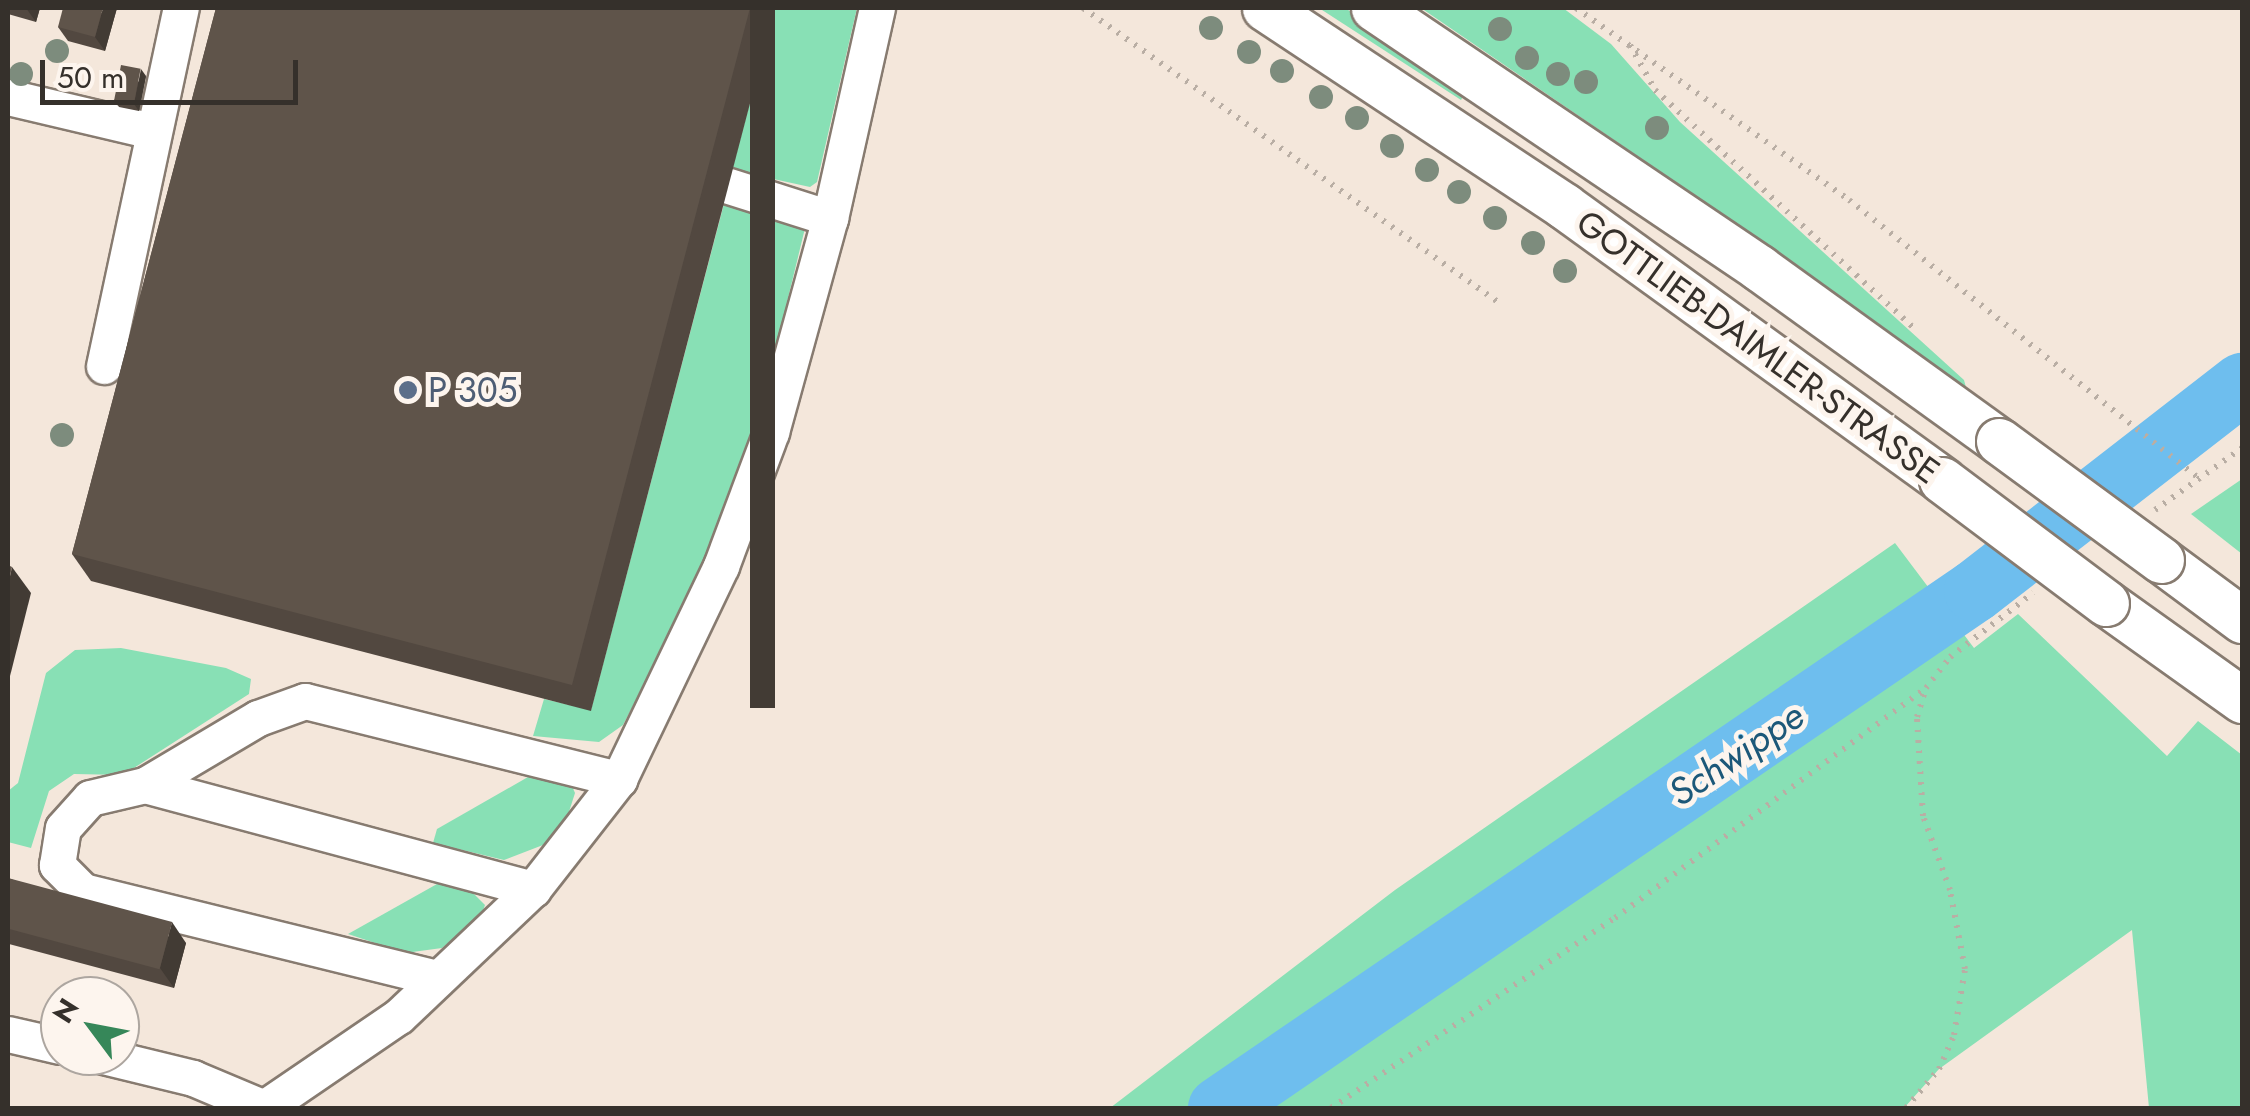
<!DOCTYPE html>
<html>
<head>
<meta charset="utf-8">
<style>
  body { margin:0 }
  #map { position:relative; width:2250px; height:1116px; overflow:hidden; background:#f4e7db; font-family:Jost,sans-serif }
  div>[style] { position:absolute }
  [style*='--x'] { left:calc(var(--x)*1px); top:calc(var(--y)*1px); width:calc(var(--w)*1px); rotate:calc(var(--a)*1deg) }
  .green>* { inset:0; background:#88e0b5 }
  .river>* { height:62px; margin:-31px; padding:0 31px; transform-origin:31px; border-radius:31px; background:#6ebeee }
  .path>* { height:6px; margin-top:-3px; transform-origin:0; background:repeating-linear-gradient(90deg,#b9aea4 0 2.5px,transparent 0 10.5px) }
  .roads { filter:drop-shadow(2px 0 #877b70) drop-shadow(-2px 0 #877b70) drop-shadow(0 2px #877b70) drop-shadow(0 -2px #877b70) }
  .minor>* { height:35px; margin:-17.5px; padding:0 17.5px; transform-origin:17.5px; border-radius:17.5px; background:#fff }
  .major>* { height:45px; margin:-22.5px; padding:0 22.5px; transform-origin:22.5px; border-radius:22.5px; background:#fff }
  .bridges { filter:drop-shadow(2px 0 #877b70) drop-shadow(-2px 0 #877b70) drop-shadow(0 2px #877b70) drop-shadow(0 -2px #877b70) }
  .major-bridge>* { height:45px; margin:-22.5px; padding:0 22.5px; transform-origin:22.5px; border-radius:22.5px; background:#fff }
  .trees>* { width:24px; height:24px; margin:-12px; border-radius:50%; background:#7d8c7d }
  .wall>* { inset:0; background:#524840 }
  .shaded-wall>* { inset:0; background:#423b34; transform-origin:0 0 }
  .building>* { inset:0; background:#5f544a; transform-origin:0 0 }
  .dots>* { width:28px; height:28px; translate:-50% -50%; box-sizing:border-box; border:5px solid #fdf5ee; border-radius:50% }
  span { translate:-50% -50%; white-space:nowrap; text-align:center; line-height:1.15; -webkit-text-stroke:10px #fdf5ee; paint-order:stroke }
  .street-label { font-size:35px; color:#35302b }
  .service-label { font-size:35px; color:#4e5e75 }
  .left { translate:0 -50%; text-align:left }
  .water-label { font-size:38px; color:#1c5879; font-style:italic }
  .frame { position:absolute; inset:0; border:10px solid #35302b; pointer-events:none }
  .north { position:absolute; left:40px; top:976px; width:100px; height:100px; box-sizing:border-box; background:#fdf5ee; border:2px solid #ada6a0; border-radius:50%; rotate:302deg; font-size:28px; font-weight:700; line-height:40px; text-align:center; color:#35302b }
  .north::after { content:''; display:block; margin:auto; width:35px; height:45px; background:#368759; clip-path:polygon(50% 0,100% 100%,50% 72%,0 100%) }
  .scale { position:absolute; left:40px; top:60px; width:258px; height:45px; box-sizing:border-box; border:5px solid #35302b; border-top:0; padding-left:12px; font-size:30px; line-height:35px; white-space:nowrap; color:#35302b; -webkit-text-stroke:8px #fdf5ee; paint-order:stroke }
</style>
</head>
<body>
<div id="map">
  <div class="green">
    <div style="clip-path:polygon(775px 8px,857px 8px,817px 182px,810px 187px,732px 170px)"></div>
    <div style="clip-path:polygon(1319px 8px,1345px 8px,1468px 87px,1461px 100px)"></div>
    <div style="clip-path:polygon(1421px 8px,1563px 8px,1611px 44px,1680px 122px,1964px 380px,1967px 391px,1797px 265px)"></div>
    <div style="clip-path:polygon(725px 200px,807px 220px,763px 401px,727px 501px,689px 597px,623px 725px,599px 742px,533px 736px,544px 699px,591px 710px)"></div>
    <div style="clip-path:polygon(2242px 479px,2242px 554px,2191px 514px)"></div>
    <div style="clip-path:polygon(1895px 543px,1974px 648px,2018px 614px,2167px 756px,2198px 721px,2242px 755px,2242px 1108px,2149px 1108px,2132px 930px,1939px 1069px,1904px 1108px,1110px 1108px,1395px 890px)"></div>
    <div style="clip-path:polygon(121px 648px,226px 668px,251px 679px,249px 694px,123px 775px,74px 774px,49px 791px,31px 848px,8px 842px,8px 791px,18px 783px,46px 673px,75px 650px)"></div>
    <div style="clip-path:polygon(528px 777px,572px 786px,575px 793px,567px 818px,543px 845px,504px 860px,433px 843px,437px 829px)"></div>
    <div style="clip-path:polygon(437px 884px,469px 889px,485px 905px,481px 916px,442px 948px,405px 953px,348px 934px)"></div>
  </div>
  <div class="river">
    <div style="--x:1219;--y:1108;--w:916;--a:-34.37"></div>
    <div style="--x:1975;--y:591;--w:338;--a:-37.8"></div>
  </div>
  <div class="path">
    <div style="--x:1083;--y:8;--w:509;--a:35.32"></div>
    <div style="--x:1576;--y:8;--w:334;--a:35.1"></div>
    <div style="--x:1849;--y:200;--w:447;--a:38.5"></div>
    <div style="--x:1630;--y:45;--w:51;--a:60.9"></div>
    <div style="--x:1655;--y:90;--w:350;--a:42.6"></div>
    <div style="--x:2155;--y:510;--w:107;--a:-35.5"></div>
    <div style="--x:1331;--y:1108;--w:342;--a:-33.8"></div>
    <div style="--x:1615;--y:918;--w:387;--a:-36.5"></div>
    <div style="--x:1906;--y:1108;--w:51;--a:-49.8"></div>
    <div style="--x:1939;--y:1069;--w:37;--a:-66"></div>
    <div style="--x:1954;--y:1035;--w:67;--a:-80.5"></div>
    <div style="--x:1965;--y:969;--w:80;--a:-100.8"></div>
    <div style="--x:1950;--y:890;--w:79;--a:-110"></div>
    <div style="--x:1923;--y:816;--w:99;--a:-93.5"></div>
    <div style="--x:1917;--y:717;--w:30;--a:-73"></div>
    <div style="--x:1926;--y:688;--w:39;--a:-52"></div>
    <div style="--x:1950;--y:657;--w:105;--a:-37.6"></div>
  </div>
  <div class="roads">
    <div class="minor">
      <div style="--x:8;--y:97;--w:148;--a:13.3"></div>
      <div style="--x:729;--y:186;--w:106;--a:17.6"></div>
      <div style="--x:104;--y:366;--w:366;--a:-77.9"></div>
      <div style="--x:145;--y:785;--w:131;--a:-30.7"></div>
      <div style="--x:258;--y:718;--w:50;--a:-19.9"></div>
      <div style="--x:305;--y:701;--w:324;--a:14"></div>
      <div style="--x:437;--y:978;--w:365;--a:-166.2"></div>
      <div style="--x:83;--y:891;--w:37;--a:-135"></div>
      <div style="--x:57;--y:865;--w:37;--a:-81"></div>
      <div style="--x:63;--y:828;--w:40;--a:-48"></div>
      <div style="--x:90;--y:798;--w:57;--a:-13.3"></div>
      <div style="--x:145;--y:785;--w:402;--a:15"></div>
      <div style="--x:8;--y:1034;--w:53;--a:13"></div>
      <div style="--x:103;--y:1056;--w:93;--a:13.7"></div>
      <div style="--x:193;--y:1078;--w:77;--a:22.9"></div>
      <div style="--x:264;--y:1108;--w:163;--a:-34.3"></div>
      <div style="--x:399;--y:1016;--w:185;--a:-43.5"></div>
      <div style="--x:533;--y:889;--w:140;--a:-52"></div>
      <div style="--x:619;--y:779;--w:236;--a:-64.4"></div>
      <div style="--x:721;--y:566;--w:143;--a:-69.5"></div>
      <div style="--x:771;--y:432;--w:222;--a:-74.6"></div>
      <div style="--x:830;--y:218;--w:215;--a:-77.4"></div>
    </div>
    <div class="major">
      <div style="--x:1265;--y:8;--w:359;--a:33.5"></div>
      <div style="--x:1564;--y:206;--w:467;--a:35.9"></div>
      <div style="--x:1374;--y:8;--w:465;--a:34"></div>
      <div style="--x:1759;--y:268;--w:296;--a:35.8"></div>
      <div style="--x:2161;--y:560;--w:101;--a:36.5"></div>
      <div style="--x:2106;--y:603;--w:167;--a:35.5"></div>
    </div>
  </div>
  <div class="bridges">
    <div class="major-bridge">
      <div style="--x:1999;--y:441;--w:201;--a:36.3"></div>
      <div style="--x:1942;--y:480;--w:205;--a:36.9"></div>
    </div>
  </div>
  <div class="trees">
    <div style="left:1211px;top:28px"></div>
    <div style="left:1500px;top:29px"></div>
    <div style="left:57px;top:51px"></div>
    <div style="left:1249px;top:52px"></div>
    <div style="left:1527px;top:58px"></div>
    <div style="left:1282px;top:71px"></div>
    <div style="left:21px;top:74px"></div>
    <div style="left:1558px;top:74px"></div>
    <div style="left:1586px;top:82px"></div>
    <div style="left:1321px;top:97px"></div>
    <div style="left:1357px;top:118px"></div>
    <div style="left:1657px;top:128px"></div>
    <div style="left:1392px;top:146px"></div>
    <div style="left:1427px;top:170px"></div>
    <div style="left:1459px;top:192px"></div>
    <div style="left:1495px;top:218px"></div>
    <div style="left:1533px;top:243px"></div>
    <div style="left:1565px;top:271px"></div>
    <div style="left:62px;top:435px"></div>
  </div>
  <div class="wall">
    <div style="clip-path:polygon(8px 8px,40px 8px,36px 22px,8px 14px)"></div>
    <div style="clip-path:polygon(117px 8px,105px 51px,68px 41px,58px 27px)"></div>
    <div style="clip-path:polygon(216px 8px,775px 8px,591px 711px,91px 581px,72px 554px)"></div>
    <div style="clip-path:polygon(146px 76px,139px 111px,119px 107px,114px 100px)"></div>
    <div style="clip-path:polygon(8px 878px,186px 943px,174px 988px,9px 944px)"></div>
  </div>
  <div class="shaded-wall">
    <div style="clip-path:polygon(26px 8px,40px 8px,36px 22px)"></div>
    <div style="clip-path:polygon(103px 8px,117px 8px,105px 51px,95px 37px)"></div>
    <div style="left:750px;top:8px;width:25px;height:700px"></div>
    <div style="clip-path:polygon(141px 69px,146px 76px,139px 111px,134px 104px)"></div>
    <div style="clip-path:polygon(12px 567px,31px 593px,8px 684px,8px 585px)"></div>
    <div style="clip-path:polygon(172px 922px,186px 943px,174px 988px,160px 968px)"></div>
  </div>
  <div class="building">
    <div style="clip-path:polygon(63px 8px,103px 8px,95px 37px,58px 27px)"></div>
    <div style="clip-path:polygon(216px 8px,750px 8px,572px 685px,72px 554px)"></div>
    <div style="left:121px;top:65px;width:20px;height:36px;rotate:11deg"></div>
    <div style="clip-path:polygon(8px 565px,12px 567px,8px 585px)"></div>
    <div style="left:8px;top:878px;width:170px;height:49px;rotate:15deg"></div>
  </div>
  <div class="dots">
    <div style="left:408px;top:390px;background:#5c6f8a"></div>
  </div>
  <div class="street-label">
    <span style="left:1758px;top:347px;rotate:36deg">GOTTLIEB-DAIMLER-STRASSE</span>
  </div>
  <div class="service-label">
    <span class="left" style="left:428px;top:390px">P 305</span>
  </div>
  <div class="water-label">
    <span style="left:1736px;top:754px;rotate:-34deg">Schwippe</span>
  </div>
  <div class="frame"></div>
  <div class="north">N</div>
  <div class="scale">50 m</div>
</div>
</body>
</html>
